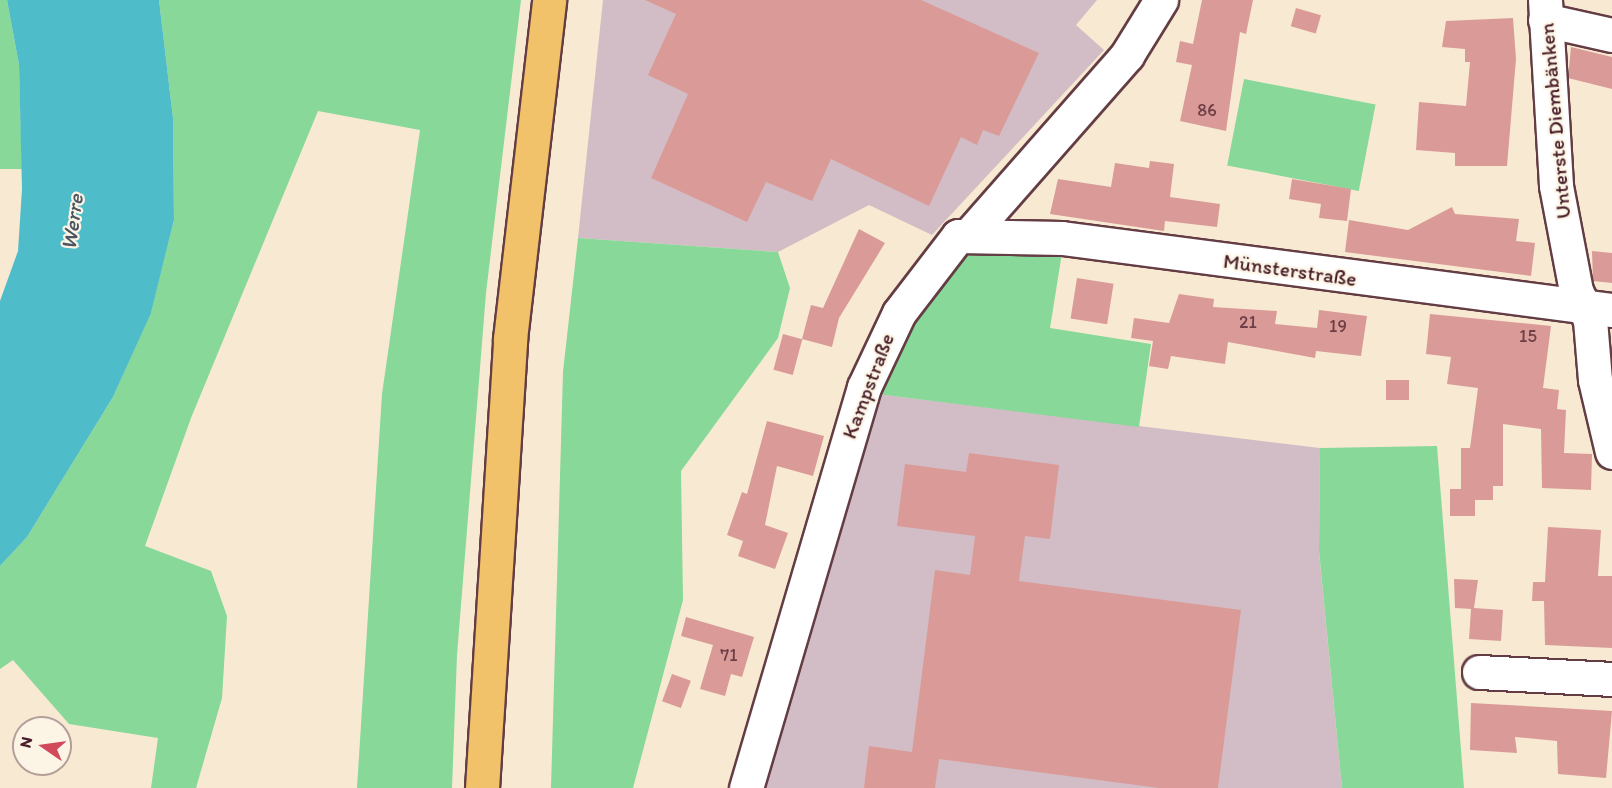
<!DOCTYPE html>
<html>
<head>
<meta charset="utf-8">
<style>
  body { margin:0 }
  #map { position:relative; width:1612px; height:788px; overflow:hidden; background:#f8e9d2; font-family:Itim,sans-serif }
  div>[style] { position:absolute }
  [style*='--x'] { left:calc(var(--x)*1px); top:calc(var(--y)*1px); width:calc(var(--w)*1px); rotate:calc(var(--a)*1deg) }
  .industrial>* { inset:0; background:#d2bdc6 }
  .green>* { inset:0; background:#87d899; transform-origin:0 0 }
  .water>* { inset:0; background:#4fbcca }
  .building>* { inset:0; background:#da9b98; transform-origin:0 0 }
  .roads { filter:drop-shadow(2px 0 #643d44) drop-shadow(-2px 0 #643d44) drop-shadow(0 2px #643d44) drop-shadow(0 -2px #643d44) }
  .minor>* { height:33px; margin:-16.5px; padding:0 16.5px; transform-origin:16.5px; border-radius:16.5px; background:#fff }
  .highway>* { height:33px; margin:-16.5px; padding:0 16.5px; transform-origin:16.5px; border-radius:16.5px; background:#f2c26a }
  span { translate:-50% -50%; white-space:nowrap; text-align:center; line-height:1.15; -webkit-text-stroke:4.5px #fcf5e5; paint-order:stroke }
  .number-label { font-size:18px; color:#6e3e46 }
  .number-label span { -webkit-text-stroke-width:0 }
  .street-label { font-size:21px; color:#4a1f2b }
  .water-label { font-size:22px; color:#4c5663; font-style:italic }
  .north { position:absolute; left:12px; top:716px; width:60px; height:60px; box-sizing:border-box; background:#fcf5e5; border:2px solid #b59f9b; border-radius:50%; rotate:283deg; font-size:16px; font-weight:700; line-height:24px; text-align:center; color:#4a1f2b }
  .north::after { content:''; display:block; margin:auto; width:21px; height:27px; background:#d1495b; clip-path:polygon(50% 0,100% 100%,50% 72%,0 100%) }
</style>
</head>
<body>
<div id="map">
  <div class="industrial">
    <div style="clip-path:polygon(603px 0,1097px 0,1076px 25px,1104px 50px,932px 235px,869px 205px,778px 252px,578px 238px)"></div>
    <div style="clip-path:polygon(877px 394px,1320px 448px,1319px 552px,1342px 788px,758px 788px)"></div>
  </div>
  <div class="green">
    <div style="clip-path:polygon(0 0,7px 0,19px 65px,22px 169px,0 169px)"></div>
    <div style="clip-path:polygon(159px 0,521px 0,486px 293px,457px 655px,452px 788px,357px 788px,382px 394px,420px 130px,318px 111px,191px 418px,145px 546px,211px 571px,227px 616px,222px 698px,196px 788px,151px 788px,158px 738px,69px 724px,13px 660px,0 669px,0 566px,27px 537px,113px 397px,151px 312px,174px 220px,173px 118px)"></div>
    <div style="left:1244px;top:79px;width:134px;height:88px;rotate:11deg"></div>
    <div style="clip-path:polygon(578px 238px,778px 252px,790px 288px,778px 338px,681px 471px,683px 600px,633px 788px,551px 788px,563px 372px)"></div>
    <div style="clip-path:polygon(960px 249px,1062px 253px,1050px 328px,1151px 344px,1139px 427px,877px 394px,926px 290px)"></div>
    <div style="clip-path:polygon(1437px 446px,1464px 788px,1342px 788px,1319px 551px,1320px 448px)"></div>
  </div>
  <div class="water">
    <div style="clip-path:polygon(7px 0,159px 0,173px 118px,174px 220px,151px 313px,113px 397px,27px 537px,0 566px,0 301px,18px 251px,22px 189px,19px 65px)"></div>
  </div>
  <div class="building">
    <div style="clip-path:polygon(645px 0,921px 0,1039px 53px,999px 136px,983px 130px,977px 145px,961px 137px,929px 206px,831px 159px,812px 201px,766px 182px,747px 222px,651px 178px,688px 94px,648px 75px,676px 14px)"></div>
    <div style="clip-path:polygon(1202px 0,1253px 0,1246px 34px,1240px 32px,1226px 131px,1180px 121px,1192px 65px,1176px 62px,1180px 41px,1193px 44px)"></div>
    <div style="left:1296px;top:8px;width:26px;height:19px;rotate:16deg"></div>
    <div style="clip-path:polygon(1513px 18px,1516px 59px,1507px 166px,1455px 166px,1455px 153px,1416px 150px,1419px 102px,1466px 106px,1470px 62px,1465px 62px,1465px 49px,1442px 47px,1446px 21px)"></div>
    <div style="clip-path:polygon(1571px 47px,1612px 57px,1612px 89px,1568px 78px)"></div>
    <div style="clip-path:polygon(1150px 161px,1174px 164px,1170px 197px,1220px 204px,1217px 227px,1165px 221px,1164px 231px,1050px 214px,1058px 179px,1111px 187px,1115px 163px,1149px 168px)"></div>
    <div style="clip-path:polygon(1292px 179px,1351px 189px,1347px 221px,1319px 218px,1321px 204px,1289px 199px)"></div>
    <div style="clip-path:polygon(1452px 207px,1455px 214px,1519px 219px,1516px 241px,1535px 243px,1531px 276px,1345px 252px,1349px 220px,1408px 230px)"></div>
    <div style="clip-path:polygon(859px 229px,885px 243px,839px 318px,832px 347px,802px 339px,811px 305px,823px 308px)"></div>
    <div style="clip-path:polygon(1592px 251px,1612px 253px,1612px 283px,1593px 281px)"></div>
    <div style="left:1077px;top:278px;width:37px;height:41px;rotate:9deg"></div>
    <div style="clip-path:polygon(1179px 294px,1214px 299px,1213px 307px,1277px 311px,1275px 324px,1317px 328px,1319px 310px,1367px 316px,1361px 356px,1316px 351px,1315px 358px,1228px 342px,1225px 364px,1171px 356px,1168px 369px,1149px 366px,1153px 341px,1131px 338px,1134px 318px,1169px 323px)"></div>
    <div style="clip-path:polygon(1430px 314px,1551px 326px,1543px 388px,1559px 390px,1557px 409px,1566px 410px,1564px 453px,1592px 454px,1591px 490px,1542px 488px,1541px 429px,1503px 424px,1503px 486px,1493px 486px,1493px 500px,1475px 500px,1475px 516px,1450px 516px,1450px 489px,1461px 489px,1461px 448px,1470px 448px,1478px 388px,1447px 384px,1451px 357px,1426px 354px)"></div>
    <div style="left:783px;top:334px;width:20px;height:37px;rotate:15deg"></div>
    <div style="left:1386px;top:380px;width:23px;height:20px"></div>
    <div style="clip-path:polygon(767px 421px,824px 436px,813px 476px,777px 466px,765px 525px,788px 533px,775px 569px,738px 556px,743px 541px,727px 535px,742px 492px,747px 494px)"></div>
    <div style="clip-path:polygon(969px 453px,1059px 465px,1050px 539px,1025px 536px,1019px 581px,1241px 610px,1218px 788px,1159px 788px,939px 759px,935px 788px,864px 788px,869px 746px,912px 752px,935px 570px,970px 575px,975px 536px,897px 526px,905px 464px,966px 472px)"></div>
    <div style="clip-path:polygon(1548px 527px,1601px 530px,1598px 576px,1612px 576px,1612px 648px,1545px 645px,1544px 601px,1532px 601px,1533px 582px,1545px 582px)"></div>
    <div style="clip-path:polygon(1454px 579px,1478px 580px,1474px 608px,1503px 610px,1501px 641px,1469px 639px,1471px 609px,1455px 608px)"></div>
    <div style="clip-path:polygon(686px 617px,754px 637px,742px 677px,731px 674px,725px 696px,700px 689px,713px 645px,681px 636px)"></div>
    <div style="left:672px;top:674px;width:20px;height:29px;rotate:20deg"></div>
    <div style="clip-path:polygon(1471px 703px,1612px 711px,1606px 778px,1558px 774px,1557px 741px,1515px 737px,1517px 753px,1470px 750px)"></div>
  </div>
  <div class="roads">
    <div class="minor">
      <div style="--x:1545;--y:0;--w:186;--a:86.6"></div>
      <div style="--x:1556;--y:186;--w:107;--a:79.2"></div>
      <div style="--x:1576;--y:291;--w:32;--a:64"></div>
      <div style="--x:1590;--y:320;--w:60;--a:85.2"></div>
      <div style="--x:1595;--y:380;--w:74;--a:76.7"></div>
      <div style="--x:1545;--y:20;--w:69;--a:12.6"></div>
      <div style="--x:969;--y:235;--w:240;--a:-48.7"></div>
      <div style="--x:1127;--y:55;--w:65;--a:-58.3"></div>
      <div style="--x:1479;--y:672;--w:133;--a:3"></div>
      <div style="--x:746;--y:788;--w:418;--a:-73.6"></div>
      <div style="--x:864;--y:387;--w:82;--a:-64.7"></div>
      <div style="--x:899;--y:313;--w:97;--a:-52.5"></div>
      <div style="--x:958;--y:236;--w:104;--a:1.1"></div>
      <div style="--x:1062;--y:238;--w:555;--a:7.46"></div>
    </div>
    <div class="highway">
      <div style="--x:482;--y:788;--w:450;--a:-86.4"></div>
      <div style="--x:510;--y:339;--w:341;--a:-83.4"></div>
    </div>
  </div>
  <div class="number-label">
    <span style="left:1207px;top:110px">86</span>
    <span style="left:1248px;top:322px">21</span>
    <span style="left:1338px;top:326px">19</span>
    <span style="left:1528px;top:336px">15</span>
    <span style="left:729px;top:655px">71</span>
  </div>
  <div class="street-label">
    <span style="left:1555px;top:121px;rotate:-95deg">Unterste Diembänken</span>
    <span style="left:1290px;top:270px;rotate:8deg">Münsterstraße</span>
    <span style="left:868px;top:386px;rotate:-69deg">Kampstraße</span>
  </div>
  <div class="water-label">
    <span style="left:72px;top:222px;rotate:-82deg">Werre</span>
  </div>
  <div class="north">N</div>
</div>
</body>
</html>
